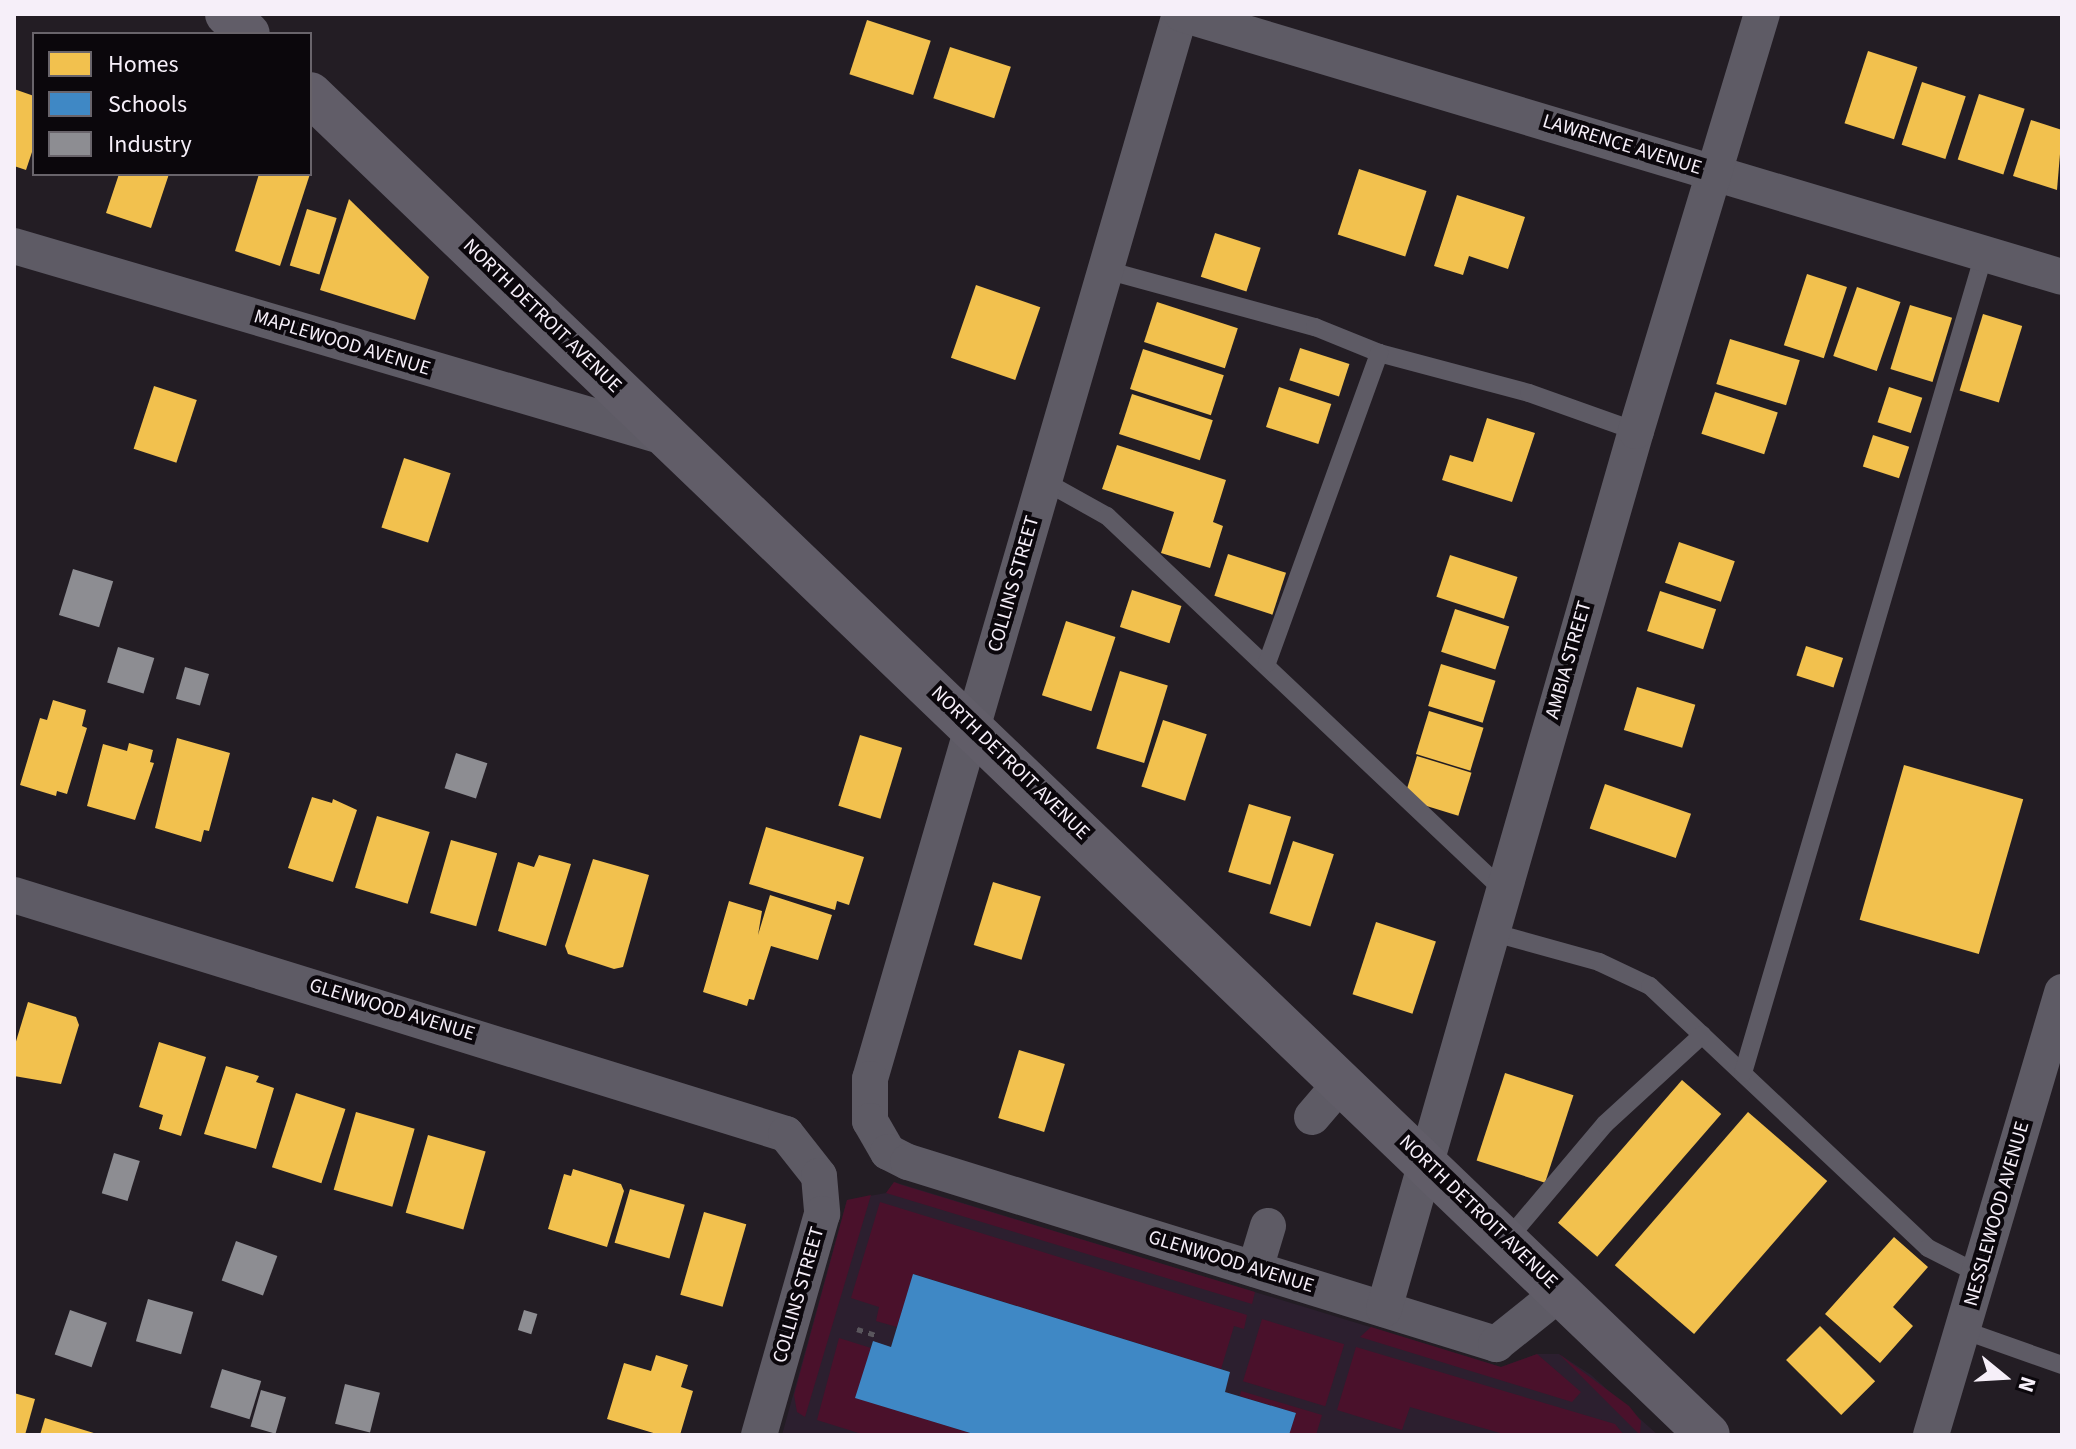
<!DOCTYPE html>
<html>
<head>
<meta charset="utf-8">
<style>
  body { margin:0 }
  #map { position:relative; width:2076px; height:1449px; overflow:hidden; background:#231d24; font-family:"Source Sans 3",sans-serif }
  div>[style] { position:absolute }
  [style*='--x'] { left:calc(var(--x)*1px); top:calc(var(--y)*1px); width:calc(var(--w)*1px); rotate:calc(var(--a)*1deg) }
  .built>* { inset:0; background:#2c1f2f }
  .green>* { inset:0; background:#4a112b; transform-origin:0 0 }
  .homes>* { inset:0; background:#f2c14e; transform-origin:0 0 }
  .schools>* { inset:0; background:#3f88c5 }
  .industry>* { inset:0; background:#8d8d92; transform-origin:0 0 }
  .path>* { height:5px; margin-top:-2.5px; transform-origin:0; background:repeating-linear-gradient(90deg,#5a565d 0 6px,transparent 0 12px) }
  .lane>* { height:18px; margin:-9px; padding:0 9px; transform-origin:9px; border-radius:9px; background:#5e5b65 }
  .street>* { height:36px; margin:-18px; padding:0 18px; transform-origin:18px; border-radius:18px; background:#5e5b65 }
  .primary>* { height:44px; margin:-22px; padding:0 22px; transform-origin:22px; border-radius:22px; background:#615d68 }
  span { translate:-50% -50%; white-space:nowrap; text-align:center; line-height:1.15; -webkit-text-stroke:8px #0b070c; paint-order:stroke }
  .street-label { font-size:20px; color:#f6eff9 }
  .frame { position:absolute; inset:0; border:16px solid #f6eff9; pointer-events:none }
  .legend { position:absolute; left:32px; top:32px; width:280px; height:144px; box-sizing:border-box; background:#0b070c; border:2px solid #69646b; margin:0; padding:10px 14px; list-style:none; font-size:24px; color:#f6eff9 }
  .legend li { display:flex; align-items:center; gap:16px; height:40px }
  .legend b { width:40px; border:2px solid #69646b }
  .north { position:absolute; left:1964px; top:1337px; width:80px; height:80px; -webkit-text-stroke:6px #0b070c; paint-order:stroke; rotate:108deg; font-size:22px; font-weight:700; line-height:32px; text-align:center; color:#f6eff9 }
  .north::after { content:''; display:block; margin:auto; width:28px; height:36px; background:#f6eff9; clip-path:polygon(50% 0,100% 100%,50% 72%,0 100%) }
</style>
</head>
<body>
<div id="map">
  <div class="built">
    <div style="clip-path:polygon(894px 1182px,1501px 1367px,1537px 1354px,1559px 1354px,1591px 1375px,1658px 1435px,782px 1435px,847px 1200px,886px 1193px)"></div>
  </div>
  <div class="green">
    <div style="clip-path:polygon(894px 1182px,902px 1185px,1255px 1292px,1252px 1304px,886px 1193px)"></div>
    <div style="clip-path:polygon(871px 1195px,805px 1417px,797px 1412px,794px 1395px,847px 1200px)"></div>
    <div style="clip-path:polygon(880px 1202px,1247px 1315px,1244px 1329px,1234px 1326px,1221px 1369px,914px 1274px,897px 1327px,876px 1321px,879px 1307px,851px 1298px)"></div>
    <div style="left:1262px;top:1319px;width:86px;height:65px;rotate:17deg"></div>
    <div style="clip-path:polygon(1371px 1327px,1501px 1367px,1537px 1354px,1581px 1392px,1572px 1402px,1360px 1337px)"></div>
    <div style="clip-path:polygon(839px 1338px,871px 1348px,856px 1398px,977px 1435px,865px 1435px,817px 1420px)"></div>
    <div style="clip-path:polygon(1356px 1347px,1615px 1424px,1624px 1435px,1507px 1435px,1410px 1407px,1402px 1430px,1337px 1410px)"></div>
    <div style="clip-path:polygon(1559px 1354px,1629px 1406px,1641px 1421px,1640px 1435px)"></div>
    <div style="clip-path:polygon(1241px 1391px,1322px 1415px,1316px 1435px,1289px 1435px,1296px 1413px,1240px 1396px)"></div>
  </div>
  <div class="homes">
    <div style="left:867px;top:20px;width:67px;height:57px;rotate:18deg"></div>
    <div style="left:950px;top:47px;width:64px;height:54px;rotate:18deg"></div>
    <div style="left:1868px;top:51px;width:52px;height:76px;rotate:18deg"></div>
    <div style="left:1922px;top:82px;width:46px;height:66px;rotate:18deg"></div>
    <div style="clip-path:polygon(14px 89px,34px 96px,34px 146px,26px 170px,14px 166px)"></div>
    <div style="left:1979px;top:94px;width:48px;height:69px;rotate:18deg"></div>
    <div style="clip-path:polygon(2031px 120px,2062px 130px,2057px 190px,2013px 176px)"></div>
    <div style="left:1359px;top:169px;width:71px;height:69px;rotate:18deg"></div>
    <div style="clip-path:polygon(119px 174px,169px 174px,151px 228px,106px 213px)"></div>
    <div style="clip-path:polygon(259px 174px,310px 174px,280px 266px,235px 251px)"></div>
    <div style="clip-path:polygon(1457px 195px,1525px 217px,1508px 269px,1469px 256px,1463px 275px,1434px 266px)"></div>
    <div style="clip-path:polygon(349px 199px,429px 277px,415px 320px,320px 290px)"></div>
    <div style="left:307px;top:209px;width:31px;height:59px;rotate:17deg"></div>
    <div style="left:1215px;top:233px;width:48px;height:46px;rotate:18deg"></div>
    <div style="left:1807px;top:274px;width:42px;height:75px;rotate:18deg"></div>
    <div style="left:976px;top:285px;width:68px;height:77px;rotate:19deg"></div>
    <div style="left:1857px;top:287px;width:46px;height:73px;rotate:19deg"></div>
    <div style="left:1157px;top:302px;width:85px;height:42px;rotate:18deg"></div>
    <div style="left:1910px;top:305px;width:44px;height:67px;rotate:17deg"></div>
    <div style="left:1983px;top:314px;width:41px;height:80px;rotate:17deg"></div>
    <div style="left:1730px;top:339px;width:73px;height:47px;rotate:17deg"></div>
    <div style="left:1300px;top:348px;width:52px;height:34px;rotate:18deg"></div>
    <div style="left:1143px;top:349px;width:85px;height:42px;rotate:18deg"></div>
    <div style="left:154px;top:386px;width:45px;height:66px;rotate:18deg"></div>
    <div style="left:1279px;top:387px;width:55px;height:42px;rotate:18deg"></div>
    <div style="left:1889px;top:387px;width:35px;height:37px;rotate:18deg"></div>
    <div style="left:1715px;top:392px;width:66px;height:44px;rotate:18deg"></div>
    <div style="left:1132px;top:394px;width:85px;height:42px;rotate:18deg"></div>
    <div style="clip-path:polygon(1487px 418px,1535px 433px,1512px 502px,1442px 480px,1450px 455px,1473px 462px)"></div>
    <div style="left:1873px;top:435px;width:38px;height:33px;rotate:18deg"></div>
    <div style="clip-path:polygon(1117px 445px,1226px 480px,1213px 522px,1223px 526px,1210px 568px,1161px 553px,1174px 512px,1102px 489px)"></div>
    <div style="left:404px;top:458px;width:49px;height:73px;rotate:18deg"></div>
    <div style="left:1679px;top:542px;width:59px;height:43px;rotate:19deg"></div>
    <div style="left:1228px;top:554px;width:61px;height:44px;rotate:18deg"></div>
    <div style="left:1450px;top:555px;width:71px;height:44px;rotate:18deg"></div>
    <div style="left:1132px;top:590px;width:52px;height:39px;rotate:18deg"></div>
    <div style="left:1660px;top:591px;width:59px;height:42px;rotate:18deg"></div>
    <div style="left:1455px;top:609px;width:57px;height:45px;rotate:18deg"></div>
    <div style="left:1066px;top:621px;width:52px;height:78px;rotate:18deg"></div>
    <div style="left:1806px;top:646px;width:39px;height:31px;rotate:18deg"></div>
    <div style="left:1441px;top:664px;width:57px;height:44px;rotate:17deg"></div>
    <div style="left:1120px;top:671px;width:50px;height:81px;rotate:17deg"></div>
    <div style="left:1637px;top:687px;width:61px;height:45px;rotate:17deg"></div>
    <div style="clip-path:polygon(53px 700px,86px 710px,82px 726px,87px 728px,67px 794px,57px 791px,56px 796px,20px 785px,40px 718px,47px 720px)"></div>
    <div style="left:1429px;top:711px;width:57px;height:45px;rotate:17deg"></div>
    <div style="left:1163px;top:720px;width:46px;height:70px;rotate:18deg"></div>
    <div style="left:860px;top:735px;width:44px;height:74px;rotate:17deg"></div>
    <div style="clip-path:polygon(177px 738px,230px 753px,209px 831px,204px 830px,201px 842px,155px 828px)"></div>
    <div style="clip-path:polygon(129px 743px,153px 750px,150px 762px,154px 763px,135px 820px,87px 806px,103px 744px,127px 751px)"></div>
    <div style="left:1417px;top:756px;width:57px;height:45px;rotate:17deg"></div>
    <div style="left:1904px;top:765px;width:124px;height:161px;rotate:16deg"></div>
    <div style="left:1605px;top:784px;width:91px;height:47px;rotate:19deg"></div>
    <div style="clip-path:polygon(312px 797px,332px 803px,333px 799px,357px 810px,333px 882px,288px 868px)"></div>
    <div style="left:1249px;top:804px;width:44px;height:71px;rotate:17deg"></div>
    <div style="left:377px;top:816px;width:55px;height:75px;rotate:17deg"></div>
    <div style="clip-path:polygon(766px 827px,864px 857px,849px 905px,837px 901px,835px 910px,749px 884px)"></div>
    <div style="left:451px;top:840px;width:48px;height:76px;rotate:16deg"></div>
    <div style="left:1293px;top:841px;width:43px;height:76px;rotate:18deg"></div>
    <div style="clip-path:polygon(539px 855px,571px 864px,546px 946px,498px 931px,518px 862px,534px 867px)"></div>
    <div style="clip-path:polygon(593px 859px,649px 875px,623px 967px,614px 969px,568px 954px,565px 946px)"></div>
    <div style="left:993px;top:882px;width:50px;height:66px;rotate:17deg"></div>
    <div style="clip-path:polygon(770px 895px,832px 915px,818px 960px,771px 946px,754px 1000px,749px 999px,747px 1006px,703px 992px,729px 901px,762px 911px,758px 935px)"></div>
    <div style="left:1376px;top:922px;width:63px;height:76px;rotate:18deg"></div>
    <div style="clip-path:polygon(28px 1002px,76px 1017px,79px 1025px,61px 1084px,14px 1076px,14px 1048px)"></div>
    <div style="clip-path:polygon(159px 1042px,206px 1057px,181px 1136px,159px 1129px,163px 1115px,139px 1107px)"></div>
    <div style="left:1019px;top:1050px;width:48px;height:71px;rotate:17deg"></div>
    <div style="clip-path:polygon(226px 1066px,259px 1076px,256px 1082px,274px 1088px,256px 1149px,204px 1134px)"></div>
    <div style="left:1505px;top:1073px;width:72px;height:92px;rotate:18deg"></div>
    <div style="left:1682px;top:1080px;width:52px;height:189px;rotate:41deg"></div>
    <div style="left:296px;top:1093px;width:52px;height:78px;rotate:18deg"></div>
    <div style="left:356px;top:1112px;width:61px;height:81px;rotate:16deg"></div>
    <div style="left:1748px;top:1112px;width:105px;height:203px;rotate:41deg"></div>
    <div style="left:428px;top:1135px;width:60px;height:81px;rotate:16deg"></div>
    <div style="clip-path:polygon(573px 1169px,621px 1184px,624px 1191px,607px 1247px,548px 1229px,564px 1174px,571px 1176px)"></div>
    <div style="left:630px;top:1189px;width:57px;height:56px;rotate:16deg"></div>
    <div style="left:704px;top:1212px;width:44px;height:86px;rotate:16deg"></div>
    <div style="clip-path:polygon(1894px 1237px,1928px 1267px,1893px 1307px,1913px 1326px,1880px 1363px,1825px 1314px)"></div>
    <div style="left:1820px;top:1326px;width:78px;height:48px;rotate:45deg"></div>
    <div style="clip-path:polygon(656px 1355px,688px 1365px,681px 1387px,693px 1391px,680px 1435px,660px 1435px,607px 1419px,624px 1363px,651px 1371px)"></div>
    <div style="clip-path:polygon(14px 1393px,35px 1399px,25px 1435px,14px 1435px)"></div>
    <div style="clip-path:polygon(45px 1418px,97px 1434px,97px 1435px,40px 1435px)"></div>
  </div>
  <div class="schools">
    <div style="clip-path:polygon(913px 1274px,1230px 1372px,1225px 1392px,1296px 1413px,1289px 1435px,977px 1435px,855px 1398px,873px 1341px,891px 1347px)"></div>
  </div>
  <div class="industry">
    <div style="left:73px;top:569px;width:42px;height:48px;rotate:17deg"></div>
    <div style="left:118px;top:647px;width:38px;height:37px;rotate:17deg"></div>
    <div style="left:185px;top:667px;width:25px;height:33px;rotate:16deg"></div>
    <div style="left:456px;top:753px;width:33px;height:37px;rotate:18deg"></div>
    <div style="left:114px;top:1153px;width:27px;height:42px;rotate:17deg"></div>
    <div style="left:236px;top:1241px;width:44px;height:42px;rotate:20deg"></div>
    <div style="left:148px;top:1299px;width:47px;height:44px;rotate:16deg"></div>
    <div style="left:70px;top:1310px;width:39px;height:47px;rotate:19deg"></div>
    <div style="left:524px;top:1310px;width:14px;height:21px;rotate:17deg"></div>
    <div style="left:222px;top:1369px;width:41px;height:40px;rotate:17deg"></div>
    <div style="left:345px;top:1384px;width:36px;height:41px;rotate:14deg"></div>
    <div style="left:261px;top:1390px;width:26px;height:38px;rotate:16deg"></div>
  </div>
  <div class="path">
    <div style="--x:857;--y:1329;--w:20;--a:18"></div>
  </div>
  <div class="lane">
    <div style="--x:1106;--y:270;--w:217;--a:15.3"></div>
    <div style="--x:1315;--y:327;--w:69;--a:22.1"></div>
    <div style="--x:1379;--y:353;--w:155;--a:14.9"></div>
    <div style="--x:1529;--y:393;--w:114;--a:19.6"></div>
    <div style="--x:1044;--y:481;--w:72;--a:29.1"></div>
    <div style="--x:1107;--y:516;--w:545;--a:43.36"></div>
    <div style="--x:1267;--y:663;--w:330;--a:-70.1"></div>
    <div style="--x:1491;--y:932;--w:112;--a:15.5"></div>
    <div style="--x:1599;--y:962;--w:56;--a:25.2"></div>
    <div style="--x:1650;--y:986;--w:382;--a:43.3"></div>
    <div style="--x:1928;--y:1248;--w:57;--a:27"></div>
    <div style="--x:1743;--y:1073;--w:854;--a:-73.6"></div>
    <div style="--x:1507;--y:1240;--w:152;--a:-49.8"></div>
    <div style="--x:1605;--y:1124;--w:132;--a:-42.5"></div>
    <div style="--x:1963;--y:1330;--w:105;--a:19.5"></div>
  </div>
  <div class="street">
    <div style="--x:1180;--y:14;--w:1109;--a:106.23"></div>
    <div style="--x:870;--y:1079;--w:42;--a:90"></div>
    <div style="--x:870;--y:1121;--w:36;--a:60"></div>
    <div style="--x:888;--y:1152;--w:22;--a:27"></div>
    <div style="--x:908;--y:1162;--w:616;--a:17.2"></div>
    <div style="--x:1496;--y:1344;--w:83;--a:-38.7"></div>
    <div style="--x:1182;--y:14;--w:918;--a:16.64"></div>
    <div style="--x:14;--y:246;--w:685;--a:16.37"></div>
    <div style="--x:14;--y:895;--w:808;--a:17.2"></div>
    <div style="--x:786;--y:1134;--w:53;--a:51.8"></div>
    <div style="--x:819;--y:1176;--w:38;--a:85"></div>
    <div style="--x:822;--y:1214;--w:230;--a:105.9"></div>
    <div style="--x:1312;--y:1117;--w:46;--a:-49.4"></div>
    <div style="--x:1255;--y:1269;--w:45;--a:-73.2"></div>
    <div style="--x:1384;--y:1309;--w:913;--a:-73.99"></div>
    <div style="--x:1636;--y:431;--w:436;--a:-73.2"></div>
    <div style="--x:1931;--y:1435;--w:462;--a:-73.5"></div>
  </div>
  <div class="primary">
    <div style="--x:227;--y:14;--w:29;--a:44"></div>
    <div style="--x:310;--y:94;--w:1937;--a:43.81"></div>
  </div>
  <div class="street-label">
    <span style="left:1622px;top:145px;rotate:17deg">LAWRENCE AVENUE</span>
    <span style="left:542px;top:316px;rotate:44deg">NORTH DETROIT AVENUE</span>
    <span style="left:342px;top:343px;rotate:17deg">MAPLEWOOD AVENUE</span>
    <span style="left:1014px;top:584px;rotate:-74deg">COLLINS STREET</span>
    <span style="left:1569px;top:660px;rotate:-74deg">AMBIA STREET</span>
    <span style="left:1010px;top:763px;rotate:44deg">NORTH DETROIT AVENUE</span>
    <span style="left:392px;top:1010px;rotate:17deg">GLENWOOD AVENUE</span>
    <span style="left:1478px;top:1212px;rotate:44deg">NORTH DETROIT AVENUE</span>
    <span style="left:1997px;top:1214px;rotate:-74deg">NESSLEWOOD AVENUE</span>
    <span style="left:1231px;top:1262px;rotate:17deg">GLENWOOD AVENUE</span>
    <span style="left:799px;top:1295px;rotate:-74deg">COLLINS STREET</span>
  </div>
  <div class="frame"></div>
  <ul class="legend">
  <li><b style="height:22px;background:#f2c14e"></b>Homes</li>
  <li><b style="height:22px;background:#3f88c5"></b>Schools</li>
  <li><b style="height:22px;background:#8d8d92"></b>Industry</li>
  </ul>
  <div class="north">N</div>
</div>
</body>
</html>
